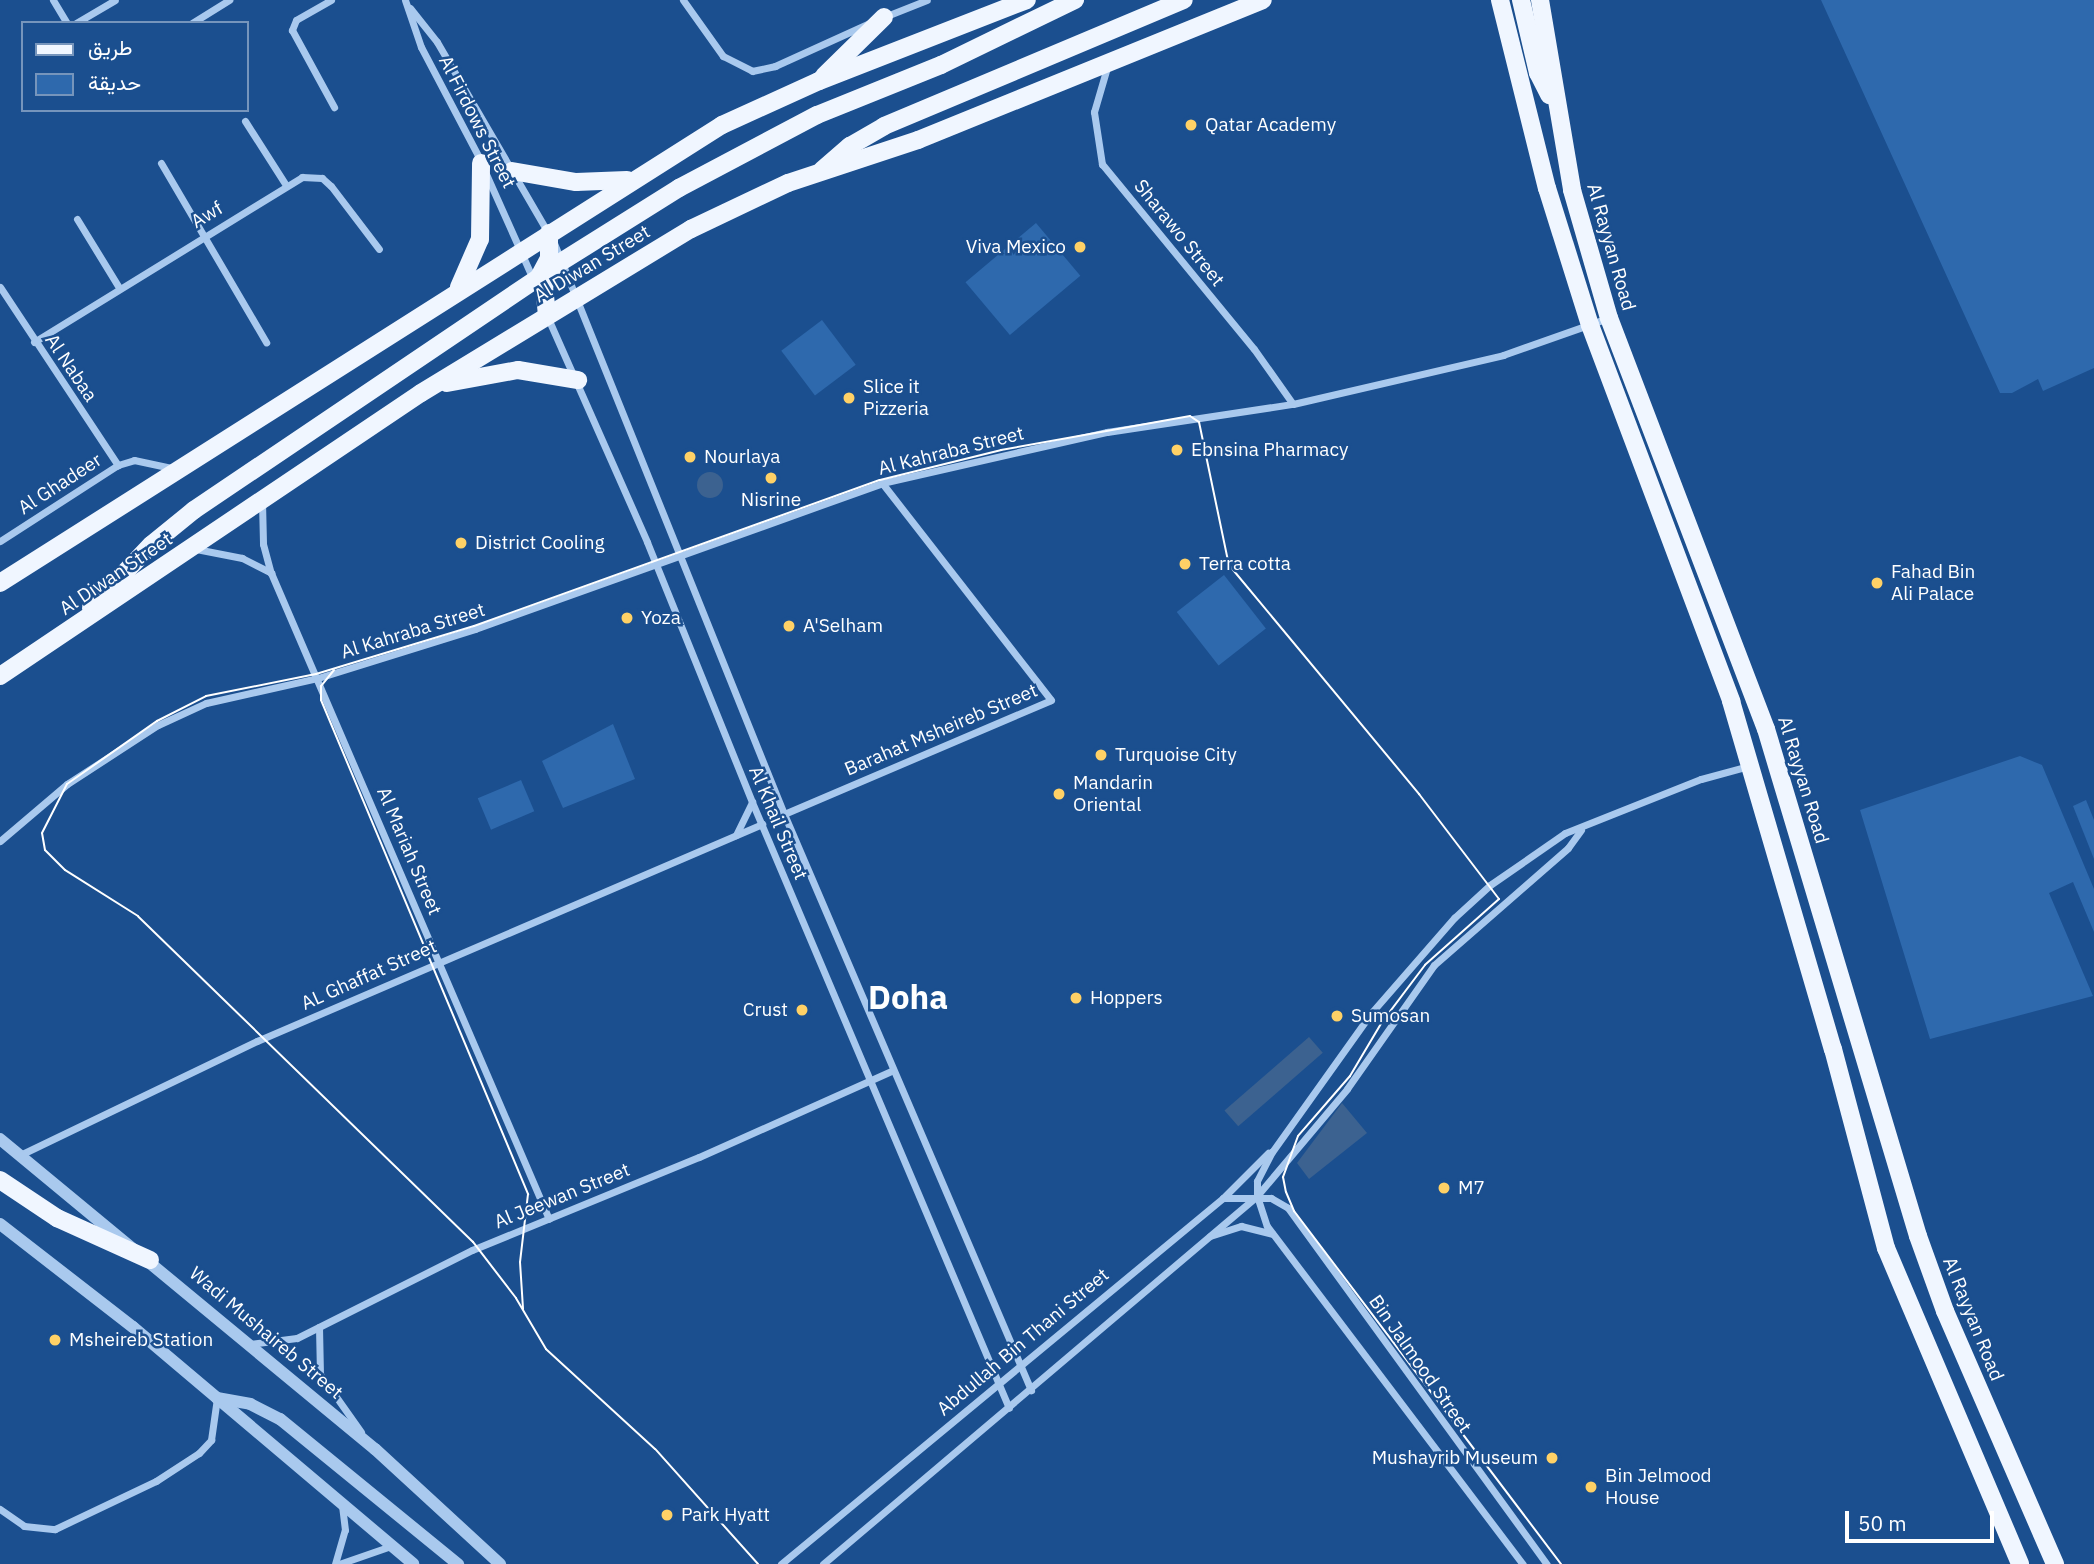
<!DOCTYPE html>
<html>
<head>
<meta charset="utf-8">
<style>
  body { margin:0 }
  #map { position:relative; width:2094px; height:1564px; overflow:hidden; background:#1b4f8f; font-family:"IBM Plex Sans",Vazirmatn,sans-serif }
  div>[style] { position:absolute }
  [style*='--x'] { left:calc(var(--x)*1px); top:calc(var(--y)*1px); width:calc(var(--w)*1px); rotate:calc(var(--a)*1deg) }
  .green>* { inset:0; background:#2e69ad; transform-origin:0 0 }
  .water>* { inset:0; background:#3c6290; transform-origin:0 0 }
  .round { border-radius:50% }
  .minor>* { height:7px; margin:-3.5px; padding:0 3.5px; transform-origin:3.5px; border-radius:3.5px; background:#a9c9ee }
  .tertiary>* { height:12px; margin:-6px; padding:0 6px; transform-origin:6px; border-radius:6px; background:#a9c9ee }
  .primary>* { height:18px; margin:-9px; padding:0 9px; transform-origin:9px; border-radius:9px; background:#f0f6ff }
  .tram>* { height:2px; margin:-1px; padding:0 1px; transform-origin:1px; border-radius:1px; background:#fff }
  .dots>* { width:19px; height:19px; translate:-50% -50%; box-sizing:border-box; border:4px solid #1b4f8f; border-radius:50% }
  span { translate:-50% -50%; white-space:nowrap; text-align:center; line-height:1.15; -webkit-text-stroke:5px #1b4f8f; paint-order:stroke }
  .street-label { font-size:19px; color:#fff }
  .poi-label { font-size:19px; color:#fff }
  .left { translate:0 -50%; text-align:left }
  .right { translate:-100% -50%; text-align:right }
  .town-label { font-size:33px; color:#fff; font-weight:700 }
  .legend { position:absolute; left:21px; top:21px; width:228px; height:91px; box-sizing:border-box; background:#1b4f8f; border:2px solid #7695bc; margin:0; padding:9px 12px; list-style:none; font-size:21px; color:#fff }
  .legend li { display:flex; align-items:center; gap:14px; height:35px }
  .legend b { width:35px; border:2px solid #7695bc }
  .scale { position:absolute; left:1845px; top:1511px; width:149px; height:32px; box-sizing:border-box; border:4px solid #fff; border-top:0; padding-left:9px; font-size:21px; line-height:24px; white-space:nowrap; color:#fff; -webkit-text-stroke:5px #1b4f8f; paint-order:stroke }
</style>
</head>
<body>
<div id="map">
  <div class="green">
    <div style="clip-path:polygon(1821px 0,2094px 0,2094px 368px,2043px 391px,2038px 379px,2012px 393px,2000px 393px)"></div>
    <div style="left:1036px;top:223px;width:69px;height:92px;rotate:50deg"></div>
    <div style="left:822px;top:320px;width:56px;height:51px;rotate:53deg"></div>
    <div style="left:1224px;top:575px;width:68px;height:60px;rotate:52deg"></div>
    <div style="clip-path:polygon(613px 724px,635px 779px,563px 808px,542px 761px)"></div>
    <div style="clip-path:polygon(2020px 756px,2042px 765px,2094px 889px,2094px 932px,2073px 882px,2049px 893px,2093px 996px,1930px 1039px,1860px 810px)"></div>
    <div style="left:521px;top:780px;width:34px;height:47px;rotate:67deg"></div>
    <div style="clip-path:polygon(2086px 800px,2094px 820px,2094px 859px,2073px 806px)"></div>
  </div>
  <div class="water">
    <div class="round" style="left:697px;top:472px;width:26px;height:26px"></div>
    <div style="left:1309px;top:1037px;width:21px;height:112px;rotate:49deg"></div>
    <div style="clip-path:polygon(1342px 1103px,1367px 1133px,1309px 1179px,1297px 1163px)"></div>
  </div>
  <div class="minor">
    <div style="--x:53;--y:0;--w:27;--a:59"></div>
    <div style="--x:331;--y:0;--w:40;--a:150.3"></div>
    <div style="--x:296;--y:20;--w:11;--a:112"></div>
    <div style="--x:292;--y:30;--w:88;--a:61.4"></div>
    <div style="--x:405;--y:0;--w:50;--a:71.2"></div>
    <div style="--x:421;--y:47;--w:131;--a:62.3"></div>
    <div style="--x:683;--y:0;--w:69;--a:54.5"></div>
    <div style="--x:723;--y:56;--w:33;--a:27"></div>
    <div style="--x:752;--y:71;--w:24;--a:-12"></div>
    <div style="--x:775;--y:66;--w:104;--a:-24.4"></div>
    <div style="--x:410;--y:8;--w:43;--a:51.5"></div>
    <div style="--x:437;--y:42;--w:221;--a:59.8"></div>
    <div style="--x:884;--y:17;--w:46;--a:-21.6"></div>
    <div style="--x:76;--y:23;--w:45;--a:-30.5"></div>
    <div style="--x:192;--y:23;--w:44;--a:-31.9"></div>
    <div style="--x:1108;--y:64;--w:50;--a:106.3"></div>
    <div style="--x:1094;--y:112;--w:53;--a:81.3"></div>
    <div style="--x:1102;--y:164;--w:239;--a:50.6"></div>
    <div style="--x:1254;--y:349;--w:67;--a:54.7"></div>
    <div style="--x:245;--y:121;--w:76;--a:57.4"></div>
    <div style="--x:161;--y:163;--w:208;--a:59.6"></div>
    <div style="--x:486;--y:174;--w:115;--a:65.9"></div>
    <div style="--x:77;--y:219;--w:79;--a:58.5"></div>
    <div style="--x:554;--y:243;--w:616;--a:68.06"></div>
    <div style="--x:784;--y:814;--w:627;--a:66.79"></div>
    <div style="--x:0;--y:287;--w:214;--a:56.5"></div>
    <div style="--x:547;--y:316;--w:247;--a:66.1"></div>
    <div style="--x:647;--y:542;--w:280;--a:68"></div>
    <div style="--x:752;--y:802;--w:658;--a:67.02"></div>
    <div style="--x:34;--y:342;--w:315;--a:-31.6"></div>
    <div style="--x:302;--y:177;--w:20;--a:3"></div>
    <div style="--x:322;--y:178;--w:12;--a:42"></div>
    <div style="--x:331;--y:186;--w:79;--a:52.7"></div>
    <div style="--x:262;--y:502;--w:42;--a:88.6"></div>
    <div style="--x:263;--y:544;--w:30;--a:75"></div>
    <div style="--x:271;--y:573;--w:703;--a:66.72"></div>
    <div style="--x:0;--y:541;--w:140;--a:-32.8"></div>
    <div style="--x:118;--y:465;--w:17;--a:-17"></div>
    <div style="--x:134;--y:460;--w:43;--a:12.1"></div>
    <div style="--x:196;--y:549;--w:47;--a:11.1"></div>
    <div style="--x:242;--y:558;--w:33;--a:27"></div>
    <div style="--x:784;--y:814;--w:290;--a:-23.1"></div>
    <div style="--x:1051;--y:700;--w:275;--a:-127.9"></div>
    <div style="--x:1581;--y:830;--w:22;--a:126"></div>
    <div style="--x:1568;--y:848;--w:178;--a:138.9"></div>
    <div style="--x:1434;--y:965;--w:151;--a:125.1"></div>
    <div style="--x:1347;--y:1089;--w:140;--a:130.1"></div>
    <div style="--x:1257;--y:1196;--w:15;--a:-90"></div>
    <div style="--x:1257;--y:1181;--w:33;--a:-63"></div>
    <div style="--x:1272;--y:1152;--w:172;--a:-54.5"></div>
    <div style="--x:1372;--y:1012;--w:125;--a:-48.9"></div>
    <div style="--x:1454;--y:918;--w:49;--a:-42.5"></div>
    <div style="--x:1490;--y:885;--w:91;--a:-34.7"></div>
    <div style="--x:1565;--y:833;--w:146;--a:-21.7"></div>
    <div style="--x:1701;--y:779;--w:50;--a:-15.2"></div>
    <div style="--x:736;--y:835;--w:37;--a:-64"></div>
    <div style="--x:0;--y:841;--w:88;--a:-40.4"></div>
    <div style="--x:67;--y:784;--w:108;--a:-33"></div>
    <div style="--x:158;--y:725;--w:53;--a:-24.6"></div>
    <div style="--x:206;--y:703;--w:115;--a:-12.6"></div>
    <div style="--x:318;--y:678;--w:164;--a:-17.3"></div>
    <div style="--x:475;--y:629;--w:432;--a:-19.7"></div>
    <div style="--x:882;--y:483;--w:231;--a:-12.8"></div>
    <div style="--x:1107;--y:432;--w:188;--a:-8.6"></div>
    <div style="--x:1293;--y:404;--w:216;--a:-13.1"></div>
    <div style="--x:1503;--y:355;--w:111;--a:-19.4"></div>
    <div style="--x:20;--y:1155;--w:263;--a:-25.7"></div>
    <div style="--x:257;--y:1041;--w:550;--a:-23.25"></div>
    <div style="--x:1257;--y:1196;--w:32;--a:72"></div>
    <div style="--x:1267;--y:1226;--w:424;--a:52.9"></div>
    <div style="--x:1223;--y:1198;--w:48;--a:0"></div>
    <div style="--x:1271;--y:1198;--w:20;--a:30"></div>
    <div style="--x:1288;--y:1208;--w:440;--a:54"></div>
    <div style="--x:1210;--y:1236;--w:33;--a:-18"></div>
    <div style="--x:1241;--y:1226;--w:32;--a:14"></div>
    <div style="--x:319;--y:1327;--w:47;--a:88.8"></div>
    <div style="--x:320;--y:1374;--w:71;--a:54.7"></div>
    <div style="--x:250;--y:1344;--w:47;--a:-7.3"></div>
    <div style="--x:297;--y:1338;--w:196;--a:-26.7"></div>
    <div style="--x:472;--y:1250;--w:245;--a:-22.3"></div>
    <div style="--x:699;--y:1157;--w:210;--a:-24.1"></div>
    <div style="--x:0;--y:1509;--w:29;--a:35"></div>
    <div style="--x:24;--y:1526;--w:31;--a:6"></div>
    <div style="--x:55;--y:1529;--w:112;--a:-25.4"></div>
    <div style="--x:156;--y:1481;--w:51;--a:-33.1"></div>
    <div style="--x:199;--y:1453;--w:18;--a:-47"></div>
    <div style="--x:211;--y:1440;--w:42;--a:-81.9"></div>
    <div style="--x:335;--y:1564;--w:35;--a:-74"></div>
    <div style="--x:345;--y:1530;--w:25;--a:-97"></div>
    <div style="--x:339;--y:1564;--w:55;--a:-19.1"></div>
    <div style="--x:781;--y:1564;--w:574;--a:-39.63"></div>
    <div style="--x:1223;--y:1198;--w:64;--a:-45"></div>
    <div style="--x:823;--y:1564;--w:569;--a:-40.3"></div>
  </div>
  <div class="tertiary">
    <div style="--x:0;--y:1139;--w:487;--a:39.6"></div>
    <div style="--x:375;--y:1449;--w:170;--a:42.6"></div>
    <div style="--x:0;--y:1224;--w:168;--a:37.8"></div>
    <div style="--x:133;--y:1327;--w:367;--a:40.2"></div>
    <div style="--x:217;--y:1398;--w:34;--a:10"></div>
    <div style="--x:250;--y:1404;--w:34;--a:27"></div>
    <div style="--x:280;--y:1419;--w:230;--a:39.2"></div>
  </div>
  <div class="primary">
    <div style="--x:1500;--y:0;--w:194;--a:76"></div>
    <div style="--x:1547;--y:188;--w:144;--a:72.6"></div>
    <div style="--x:1590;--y:325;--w:402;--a:69.4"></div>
    <div style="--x:1731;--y:701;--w:363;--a:73.7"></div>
    <div style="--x:1833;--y:1049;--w:206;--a:75.1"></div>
    <div style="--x:1886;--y:1248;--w:343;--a:67"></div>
    <div style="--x:1521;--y:0;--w:75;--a:76.9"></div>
    <div style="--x:1538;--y:73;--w:25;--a:63"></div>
    <div style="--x:1540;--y:0;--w:193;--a:80.4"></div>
    <div style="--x:1572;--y:190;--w:133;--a:73.9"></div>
    <div style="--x:1609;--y:318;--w:440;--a:69.1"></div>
    <div style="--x:1766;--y:729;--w:529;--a:73.31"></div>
    <div style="--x:1918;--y:1236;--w:80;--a:70.2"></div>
    <div style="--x:1945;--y:1311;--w:276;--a:66.5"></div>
    <div style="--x:824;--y:76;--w:84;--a:-44.5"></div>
    <div style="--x:822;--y:170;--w:37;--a:-41"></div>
    <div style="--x:850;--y:146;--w:39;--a:-30"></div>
    <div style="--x:884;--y:126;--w:325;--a:-22.8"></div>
    <div style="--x:512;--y:171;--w:65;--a:9.8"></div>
    <div style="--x:576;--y:182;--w:51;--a:-2.2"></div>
    <div style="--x:459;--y:287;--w:52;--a:-66.4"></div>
    <div style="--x:480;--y:239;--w:76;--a:-89.2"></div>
    <div style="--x:547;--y:315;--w:29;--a:-96"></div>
    <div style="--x:544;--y:286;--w:21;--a:-65"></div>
    <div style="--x:553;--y:267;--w:149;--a:-32.1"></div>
    <div style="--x:679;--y:188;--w:156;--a:-27.9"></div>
    <div style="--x:817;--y:115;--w:134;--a:-22"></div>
    <div style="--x:941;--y:65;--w:149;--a:-25.9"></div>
    <div style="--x:447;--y:383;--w:72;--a:-10.4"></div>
    <div style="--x:518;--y:370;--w:61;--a:9.5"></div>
    <div style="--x:0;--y:583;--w:855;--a:-32.39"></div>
    <div style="--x:722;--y:125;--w:107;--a:-24.4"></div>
    <div style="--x:819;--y:81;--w:223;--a:-21.3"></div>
    <div style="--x:91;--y:608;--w:87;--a:-46.4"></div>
    <div style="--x:151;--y:545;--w:55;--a:-39.1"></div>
    <div style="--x:194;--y:510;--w:416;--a:-34"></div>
    <div style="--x:539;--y:277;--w:21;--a:-62"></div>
    <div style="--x:549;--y:258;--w:25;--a:-90"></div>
    <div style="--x:0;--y:676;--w:507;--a:-33.91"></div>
    <div style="--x:421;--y:393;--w:316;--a:-31.3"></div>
    <div style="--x:691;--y:229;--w:107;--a:-25.4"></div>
    <div style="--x:788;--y:183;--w:137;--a:-18.3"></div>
    <div style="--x:918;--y:140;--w:372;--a:-22.1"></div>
    <div style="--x:0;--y:1180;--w:69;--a:33.7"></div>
    <div style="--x:57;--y:1218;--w:102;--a:24.3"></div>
  </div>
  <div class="tram">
    <div style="--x:334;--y:670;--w:21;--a:129"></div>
    <div style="--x:321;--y:686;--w:14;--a:90"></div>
    <div style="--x:321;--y:700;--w:536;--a:67.26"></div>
    <div style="--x:528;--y:1194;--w:68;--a:96.7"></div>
    <div style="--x:520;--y:1262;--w:47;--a:86.3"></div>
    <div style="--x:758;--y:1564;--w:154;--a:-131.8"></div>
    <div style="--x:655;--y:1449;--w:148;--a:-137.5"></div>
    <div style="--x:546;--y:1349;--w:59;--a:-120.5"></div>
    <div style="--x:516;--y:1298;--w:71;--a:-127.5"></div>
    <div style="--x:473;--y:1242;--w:467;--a:-135.8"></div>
    <div style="--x:138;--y:916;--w:86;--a:-147.8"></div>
    <div style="--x:65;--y:870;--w:28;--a:-135"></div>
    <div style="--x:45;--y:850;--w:17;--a:-100"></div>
    <div style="--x:42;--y:833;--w:55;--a:-63"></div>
    <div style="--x:67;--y:784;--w:110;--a:-35"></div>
    <div style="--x:157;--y:721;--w:55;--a:-27"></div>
    <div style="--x:206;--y:696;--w:112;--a:-11.3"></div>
    <div style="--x:316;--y:674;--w:165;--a:-16.9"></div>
    <div style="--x:474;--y:626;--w:431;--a:-19.8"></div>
    <div style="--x:880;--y:480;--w:125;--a:-13.9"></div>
    <div style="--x:1001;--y:450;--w:192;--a:-10.2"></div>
    <div style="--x:1190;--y:416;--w:11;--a:34"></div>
    <div style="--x:1199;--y:422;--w:146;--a:78.2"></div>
    <div style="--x:1229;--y:565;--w:298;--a:50.3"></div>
    <div style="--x:1419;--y:794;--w:132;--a:52.7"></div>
    <div style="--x:1499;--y:899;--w:99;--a:138.3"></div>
    <div style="--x:1425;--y:965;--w:71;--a:127"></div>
    <div style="--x:1382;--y:1022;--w:63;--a:120.7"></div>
    <div style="--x:1350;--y:1076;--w:79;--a:130.9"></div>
    <div style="--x:1298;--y:1136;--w:44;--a:110.1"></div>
    <div style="--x:1283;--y:1177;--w:15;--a:79"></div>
    <div style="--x:1286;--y:1192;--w:21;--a:67"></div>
    <div style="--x:1294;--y:1211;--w:443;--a:52.9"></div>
  </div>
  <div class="dots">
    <div style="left:1191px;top:125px;background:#ffd166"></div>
    <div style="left:1080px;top:247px;background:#ffd166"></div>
    <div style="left:849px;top:398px;background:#ffd166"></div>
    <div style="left:1177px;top:450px;background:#ffd166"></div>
    <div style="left:690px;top:457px;background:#ffd166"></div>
    <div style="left:771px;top:478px;background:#ffd166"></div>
    <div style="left:461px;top:543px;background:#ffd166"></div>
    <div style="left:1185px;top:564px;background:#ffd166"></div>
    <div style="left:1877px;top:583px;background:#ffd166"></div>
    <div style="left:627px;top:618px;background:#ffd166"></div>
    <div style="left:789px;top:626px;background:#ffd166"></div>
    <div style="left:1101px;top:755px;background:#ffd166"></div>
    <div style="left:1059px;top:794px;background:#ffd166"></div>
    <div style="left:1076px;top:998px;background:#ffd166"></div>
    <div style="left:802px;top:1010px;background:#ffd166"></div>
    <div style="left:1337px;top:1016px;background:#ffd166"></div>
    <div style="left:1444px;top:1188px;background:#ffd166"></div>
    <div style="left:55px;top:1340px;background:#ffd166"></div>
    <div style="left:1552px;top:1458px;background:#ffd166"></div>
    <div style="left:1591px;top:1487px;background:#ffd166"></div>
    <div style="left:667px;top:1515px;background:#ffd166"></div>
  </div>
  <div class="street-label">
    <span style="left:477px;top:122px;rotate:63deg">Al Firdows Street</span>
    <span style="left:207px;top:215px;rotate:-31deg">Awf</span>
    <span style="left:1179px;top:233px;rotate:51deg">Sharawo Street</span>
    <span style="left:1611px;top:247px;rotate:74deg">Al Rayyan Road</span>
    <span style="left:592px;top:264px;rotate:-31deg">Al Diwan Street</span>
    <span style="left:71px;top:368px;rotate:56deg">Al Nabaa</span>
    <span style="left:951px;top:451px;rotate:-14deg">Al Kahraba Street</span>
    <span style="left:60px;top:484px;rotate:-33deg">Al Ghadeer</span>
    <span style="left:116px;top:574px;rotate:-34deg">Al Diwan Street</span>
    <span style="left:413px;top:631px;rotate:-17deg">Al Kahraba Street</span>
    <span style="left:941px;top:730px;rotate:-23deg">Barahat Msheireb Street</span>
    <span style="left:1803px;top:780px;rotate:73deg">Al Rayyan Road</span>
    <span style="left:778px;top:823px;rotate:67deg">Al Khail Street</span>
    <span style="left:409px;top:851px;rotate:67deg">Al Mariah Street</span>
    <span style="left:369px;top:975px;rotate:-24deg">AL Ghaffat Street</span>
    <span style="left:562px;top:1196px;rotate:-22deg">Al Jeewan Street</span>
    <span style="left:1973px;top:1319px;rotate:68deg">Al Rayyan Road</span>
    <span style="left:266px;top:1333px;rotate:40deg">Wadi Mushaireb Street</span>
    <span style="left:1023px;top:1342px;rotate:-40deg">Abdullah Bin Thani Street</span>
    <span style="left:1420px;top:1364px;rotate:55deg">Bin Jalmood Street</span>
  </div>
  <div class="poi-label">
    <span class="left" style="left:1205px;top:125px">Qatar Academy</span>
    <span class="right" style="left:1066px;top:247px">Viva Mexico</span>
    <span class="left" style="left:863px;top:398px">Slice it<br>Pizzeria</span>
    <span class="left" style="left:1191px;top:450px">Ebnsina Pharmacy</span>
    <span class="left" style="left:704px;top:457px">Nourlaya</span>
    <span style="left:771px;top:500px">Nisrine</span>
    <span class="left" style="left:475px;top:543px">District Cooling</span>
    <span class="left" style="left:1199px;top:564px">Terra cotta</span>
    <span class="left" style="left:1891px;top:583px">Fahad Bin<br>Ali Palace</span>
    <span class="left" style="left:641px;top:618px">Yoza</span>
    <span class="left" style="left:803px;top:626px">A'Selham</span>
    <span class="left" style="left:1115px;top:755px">Turquoise City</span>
    <span class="left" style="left:1073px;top:794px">Mandarin<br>Oriental</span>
    <span class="left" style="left:1090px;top:998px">Hoppers</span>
    <span class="right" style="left:788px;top:1010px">Crust</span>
    <span class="left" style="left:1351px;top:1016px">Sumosan</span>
    <span class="left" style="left:1458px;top:1188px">M7</span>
    <span class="left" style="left:69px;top:1340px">Msheireb Station</span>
    <span class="right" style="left:1538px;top:1458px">Mushayrib Museum</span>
    <span class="left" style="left:1605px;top:1487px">Bin Jelmood<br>House</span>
    <span class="left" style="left:681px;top:1515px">Park Hyatt</span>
  </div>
  <div class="town-label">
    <span style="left:908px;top:997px">Doha</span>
  </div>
  <ul class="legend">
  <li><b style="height:9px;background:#f0f6ff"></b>طريق</li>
  <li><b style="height:19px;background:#2e69ad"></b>حديقة</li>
  </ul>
  <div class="scale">50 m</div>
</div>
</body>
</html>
